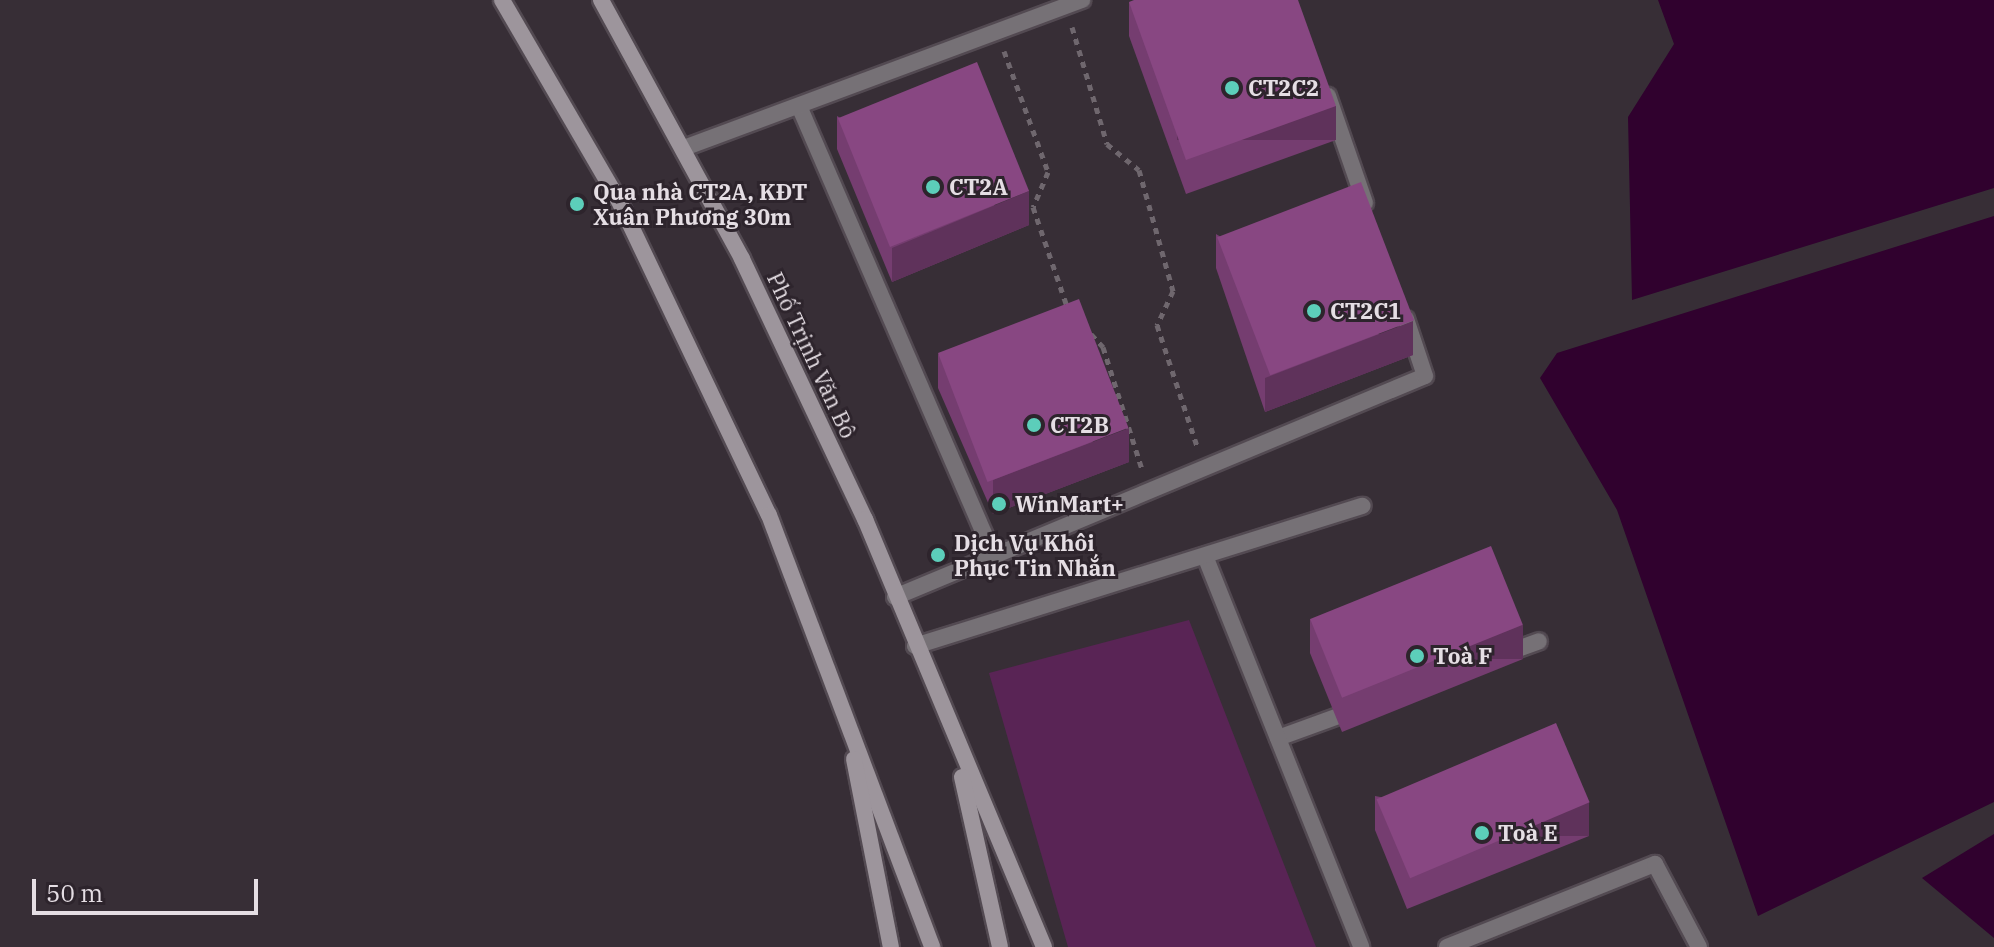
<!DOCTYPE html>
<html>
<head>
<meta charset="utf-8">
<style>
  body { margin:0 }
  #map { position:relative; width:1994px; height:947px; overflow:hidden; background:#372e36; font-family:"IBM Plex Serif",serif }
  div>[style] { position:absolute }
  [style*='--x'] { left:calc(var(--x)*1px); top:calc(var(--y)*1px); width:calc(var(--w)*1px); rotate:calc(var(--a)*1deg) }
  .green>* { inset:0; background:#592455 }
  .water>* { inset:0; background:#30012e }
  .path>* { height:5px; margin-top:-2.5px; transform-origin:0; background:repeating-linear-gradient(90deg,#6f676e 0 6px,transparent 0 12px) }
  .roads { filter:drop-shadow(2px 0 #534a52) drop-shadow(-2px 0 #534a52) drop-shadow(0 2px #534a52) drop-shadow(0 -2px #534a52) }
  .lane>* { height:16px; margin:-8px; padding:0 8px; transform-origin:8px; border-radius:8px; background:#767176 }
  .street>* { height:16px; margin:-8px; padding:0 8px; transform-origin:8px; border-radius:8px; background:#767176 }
  .secondary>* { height:16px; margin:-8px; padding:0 8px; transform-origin:8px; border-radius:8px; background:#9d959c }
  .wall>* { inset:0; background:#753d70 }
  .shaded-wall>* { inset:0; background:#5f325b; transform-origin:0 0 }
  .building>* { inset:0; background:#884782; transform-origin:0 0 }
  .dots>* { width:22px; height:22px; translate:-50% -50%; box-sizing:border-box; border:4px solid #2d242c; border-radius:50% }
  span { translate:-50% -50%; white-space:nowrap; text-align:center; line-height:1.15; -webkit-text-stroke:6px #2d242c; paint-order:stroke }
  .poi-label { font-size:22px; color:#e5dee4; font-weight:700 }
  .left { translate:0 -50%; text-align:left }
  .street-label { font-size:22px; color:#e5dee4 }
  .scale { position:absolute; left:32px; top:879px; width:226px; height:36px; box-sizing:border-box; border:4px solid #e5dee4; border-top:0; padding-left:10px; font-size:24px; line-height:28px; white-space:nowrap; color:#e5dee4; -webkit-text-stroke:6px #2d242c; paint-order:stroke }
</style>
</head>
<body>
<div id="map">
  <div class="green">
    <div style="clip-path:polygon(1189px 620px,1316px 947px,1068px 947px,989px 673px)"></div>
  </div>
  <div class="water">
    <div style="clip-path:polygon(1658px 0,1994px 0,1994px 188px,1632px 300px,1628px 117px,1674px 44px)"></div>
    <div style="clip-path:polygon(1994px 216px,1994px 802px,1758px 916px,1617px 510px,1540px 378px,1557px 353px)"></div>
    <div style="clip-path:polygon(1994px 834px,1994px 938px,1922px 878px)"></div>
  </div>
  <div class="path">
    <div style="--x:1072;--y:27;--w:122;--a:73.3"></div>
    <div style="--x:1107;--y:144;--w:41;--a:39.1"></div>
    <div style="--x:1139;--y:170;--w:126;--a:74.3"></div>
    <div style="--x:1173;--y:291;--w:38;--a:115"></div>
    <div style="--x:1157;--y:325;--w:131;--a:71.7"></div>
    <div style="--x:1004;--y:51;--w:129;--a:70"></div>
    <div style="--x:1048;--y:172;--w:38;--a:113"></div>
    <div style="--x:1033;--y:207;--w:108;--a:71.1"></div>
    <div style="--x:1091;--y:334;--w:18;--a:47"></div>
    <div style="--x:1103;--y:347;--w:131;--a:72.3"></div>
  </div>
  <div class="roads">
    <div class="lane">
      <div style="--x:1504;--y:654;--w:37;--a:-20"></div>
      <div style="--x:1278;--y:738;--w:82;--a:-20"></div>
    </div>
    <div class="street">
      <div style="--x:1328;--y:96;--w:113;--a:70.9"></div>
      <div style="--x:799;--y:106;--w:493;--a:66.6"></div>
      <div style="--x:684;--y:148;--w:425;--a:-20.4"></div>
      <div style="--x:1205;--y:556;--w:421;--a:68.2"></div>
      <div style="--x:895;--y:597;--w:574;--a:-22.64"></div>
      <div style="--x:1425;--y:376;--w:60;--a:-108.4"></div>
      <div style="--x:915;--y:646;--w:469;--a:-17.4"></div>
      <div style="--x:1447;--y:947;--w:224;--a:-21.8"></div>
      <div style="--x:1655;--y:864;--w:94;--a:62.1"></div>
    </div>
    <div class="secondary">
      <div style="--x:502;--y:0;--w:230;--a:59.8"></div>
      <div style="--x:618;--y:199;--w:350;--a:64.5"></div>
      <div style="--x:769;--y:515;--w:462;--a:69.3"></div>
      <div style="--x:601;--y:0;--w:295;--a:61.4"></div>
      <div style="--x:742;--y:259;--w:288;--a:64.7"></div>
      <div style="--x:865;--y:519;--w:464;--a:67.3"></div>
      <div style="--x:854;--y:759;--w:192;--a:78.9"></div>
      <div style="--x:962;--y:777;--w:174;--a:77.4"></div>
    </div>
  </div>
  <div class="wall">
    <div style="clip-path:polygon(1129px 2px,1336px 140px,1186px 194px,1129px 36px)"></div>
    <div style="clip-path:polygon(837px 116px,1029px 225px,892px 282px,837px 149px)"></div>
    <div style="clip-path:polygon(1216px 234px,1413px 355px,1265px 412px,1216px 268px)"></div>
    <div style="clip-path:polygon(938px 354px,1129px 462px,993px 514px,938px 388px)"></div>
    <div style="clip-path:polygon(1310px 619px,1523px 659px,1342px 732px,1310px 653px)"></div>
    <div style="clip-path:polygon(1375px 796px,1589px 836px,1407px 909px,1375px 830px)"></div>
  </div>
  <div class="shaded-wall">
    <div style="left:1336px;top:106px;width:34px;height:159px;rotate:90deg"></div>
    <div style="clip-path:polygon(1029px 191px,1029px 225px,892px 282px,892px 248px)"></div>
    <div style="clip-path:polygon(1413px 321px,1413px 355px,1265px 412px,1265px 378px)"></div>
    <div style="clip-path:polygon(1129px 428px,1129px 462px,993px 514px,993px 480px)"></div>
    <div style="left:1523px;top:625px;width:34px;height:195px;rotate:90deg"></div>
    <div style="left:1589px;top:802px;width:34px;height:196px;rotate:90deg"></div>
  </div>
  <div class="building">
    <div style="clip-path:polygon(1134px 0,1298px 0,1336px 106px,1186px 160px,1129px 2px)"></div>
    <div style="left:977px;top:62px;width:139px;height:150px;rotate:68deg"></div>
    <div style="left:1361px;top:182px;width:148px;height:154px;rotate:69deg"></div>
    <div style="left:1079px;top:299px;width:138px;height:151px;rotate:69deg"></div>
    <div style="left:1491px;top:546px;width:85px;height:195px;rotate:68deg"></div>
    <div style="left:1556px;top:723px;width:86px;height:195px;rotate:67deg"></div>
  </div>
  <div class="dots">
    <div style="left:1232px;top:88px;background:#5cceba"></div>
    <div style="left:933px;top:187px;background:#5cceba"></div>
    <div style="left:577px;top:204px;background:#5cceba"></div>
    <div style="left:1314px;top:311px;background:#5cceba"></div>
    <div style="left:1034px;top:425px;background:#5cceba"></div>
    <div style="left:999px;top:504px;background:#5cceba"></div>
    <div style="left:938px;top:555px;background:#5cceba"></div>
    <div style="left:1417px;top:656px;background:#5cceba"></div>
    <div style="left:1482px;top:833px;background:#5cceba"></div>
  </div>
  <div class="poi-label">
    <span class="left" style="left:1248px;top:88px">CT2C2</span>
    <span class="left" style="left:949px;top:187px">CT2A</span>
    <span class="left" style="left:593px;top:204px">Qua nhà CT2A, KĐT<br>Xuân Phương 30m</span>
    <span class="left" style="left:1330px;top:311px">CT2C1</span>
    <span class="left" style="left:1050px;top:425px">CT2B</span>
    <span class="left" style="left:1015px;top:504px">WinMart+</span>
    <span class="left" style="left:954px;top:555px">Dịch Vụ Khôi<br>Phục Tin Nhắn</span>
    <span class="left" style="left:1433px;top:656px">Toà F</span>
    <span class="left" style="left:1498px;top:833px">Toà E</span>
  </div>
  <div class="street-label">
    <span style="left:812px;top:355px;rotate:65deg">Phố Trịnh Văn Bô</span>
  </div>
  <div class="scale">50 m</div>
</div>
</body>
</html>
